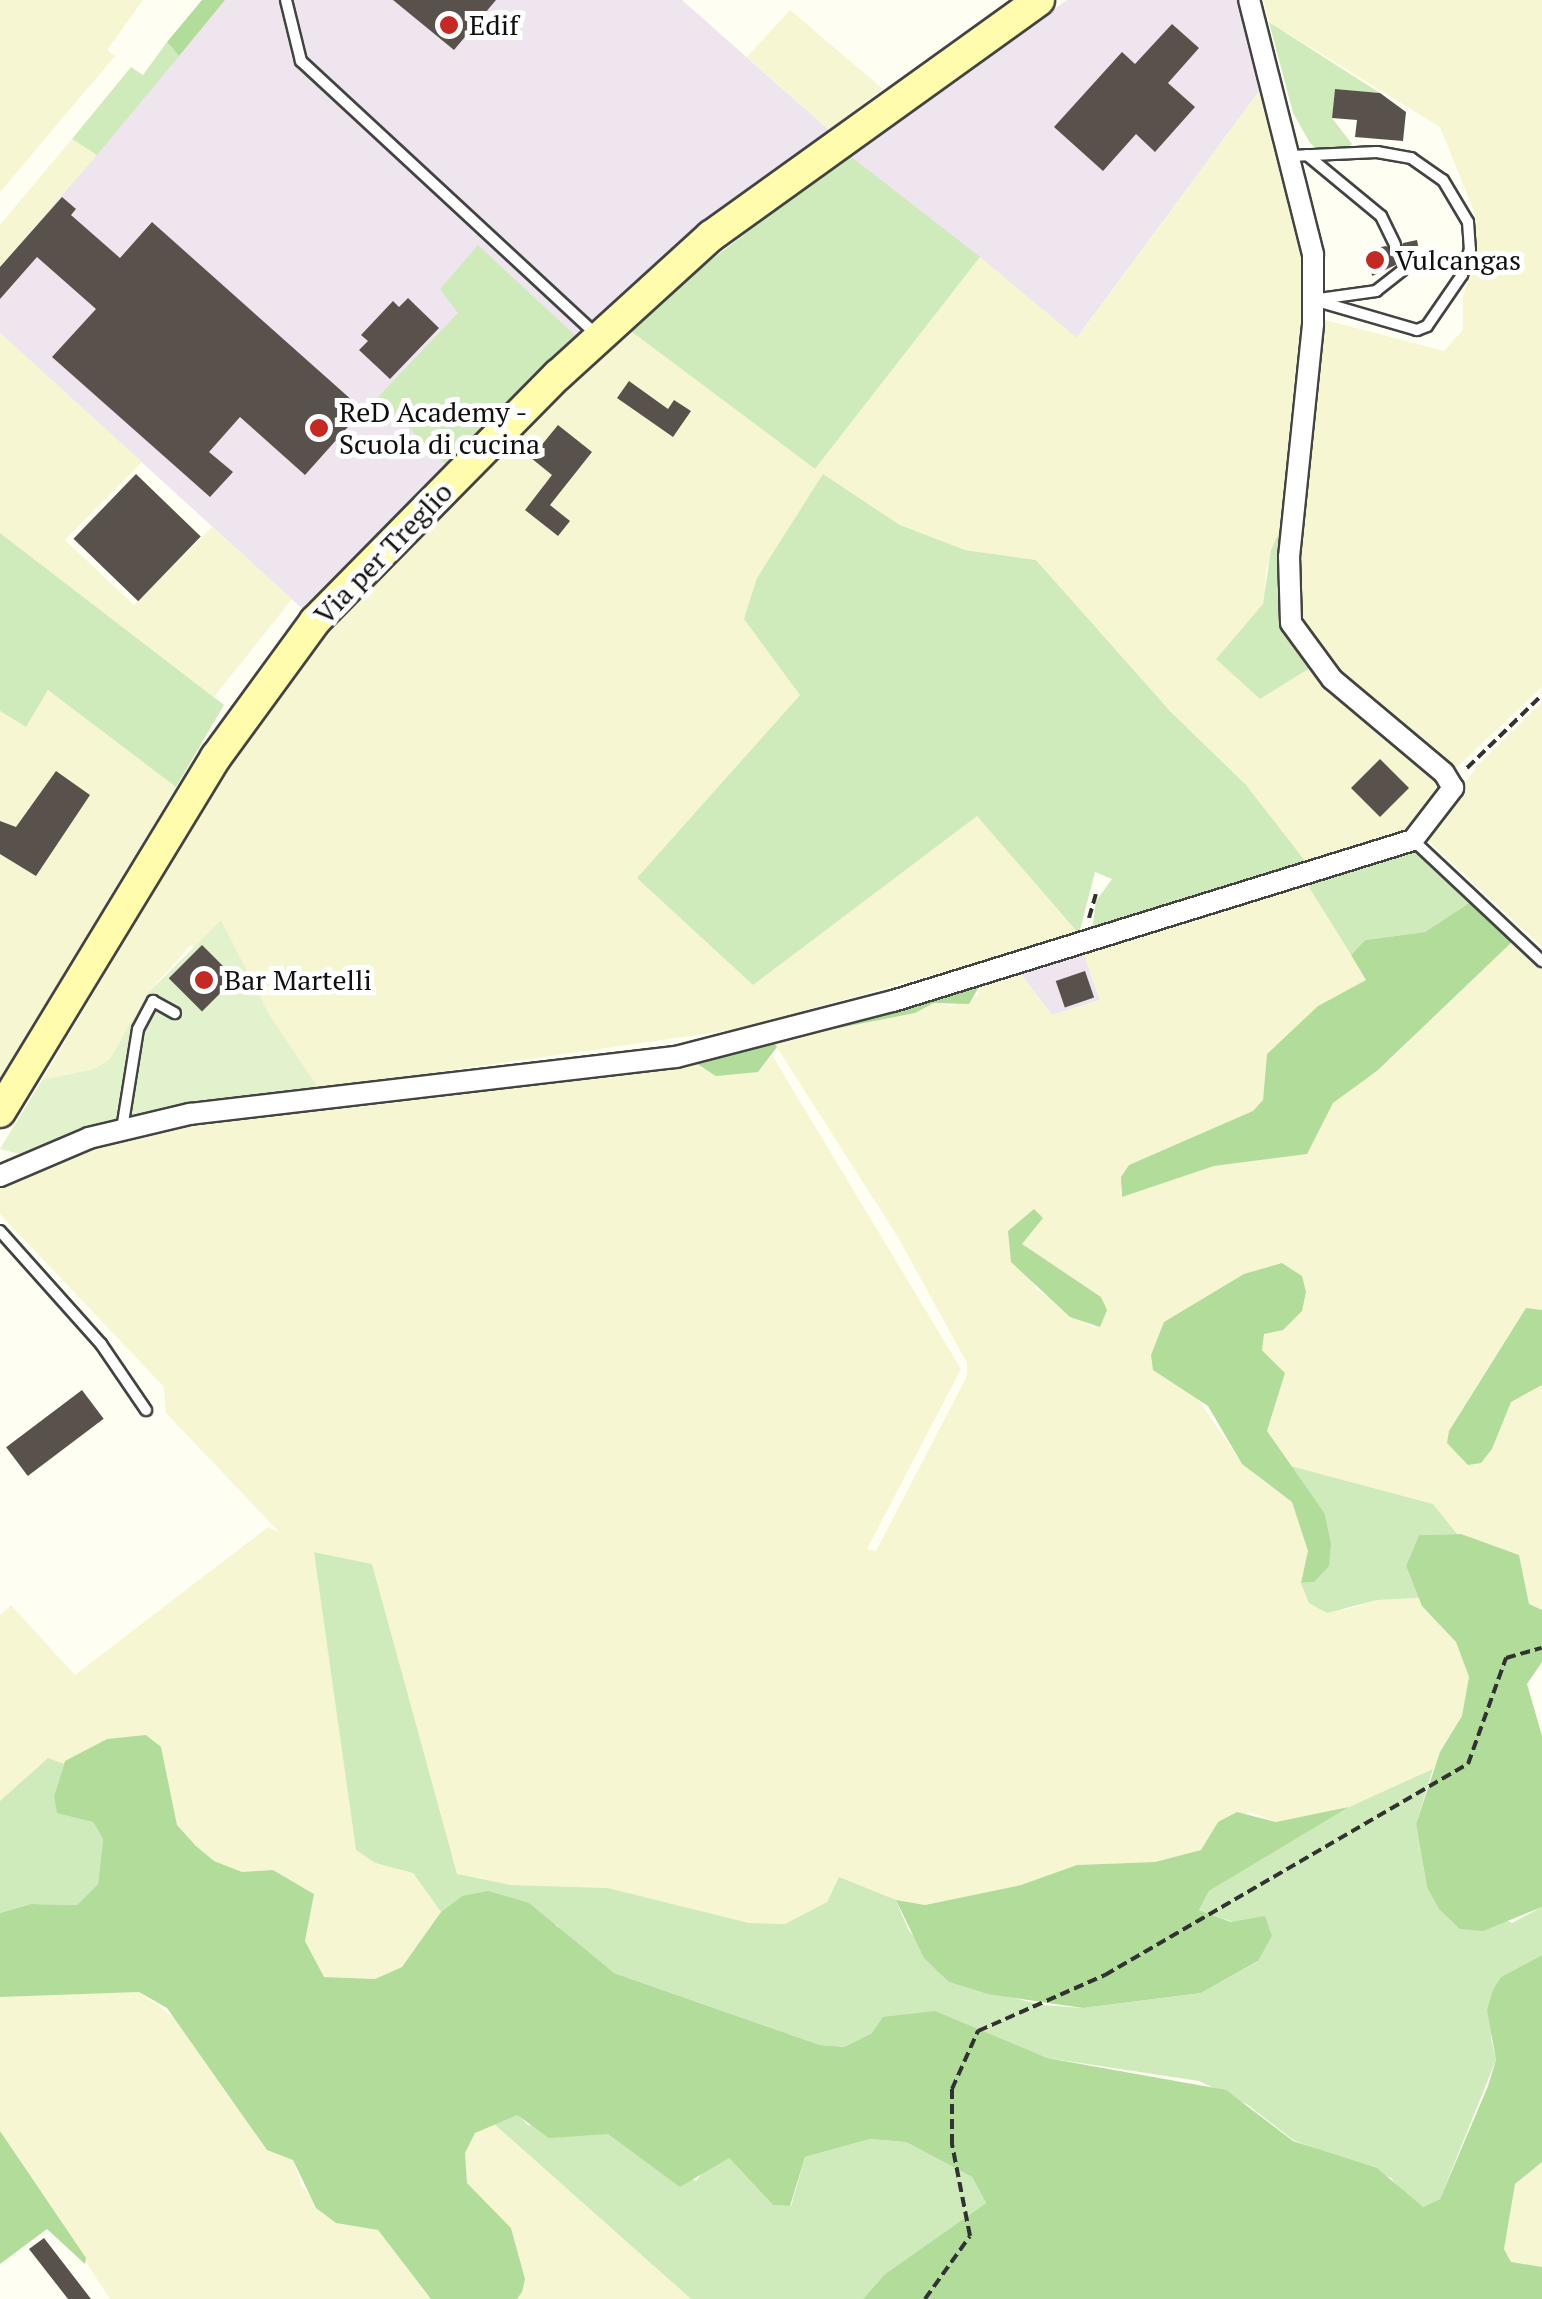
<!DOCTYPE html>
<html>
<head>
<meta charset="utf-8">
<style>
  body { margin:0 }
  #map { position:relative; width:1542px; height:2299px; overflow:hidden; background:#fffef3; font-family:"PT Serif",serif }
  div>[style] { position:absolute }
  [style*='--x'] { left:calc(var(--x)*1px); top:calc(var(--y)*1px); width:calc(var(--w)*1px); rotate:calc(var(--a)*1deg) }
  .industrial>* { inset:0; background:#eee5ee }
  .farmland>* { inset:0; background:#f6f6d2 }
  .green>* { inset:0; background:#d0ebbb }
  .forest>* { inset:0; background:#b2dc9a }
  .pitch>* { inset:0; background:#e2f2cd }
  .building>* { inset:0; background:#59524c; transform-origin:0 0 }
  .path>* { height:4px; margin-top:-2px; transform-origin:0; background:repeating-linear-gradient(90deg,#323232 0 10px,transparent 0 15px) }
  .roads { filter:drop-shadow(2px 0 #434343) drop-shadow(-2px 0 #434343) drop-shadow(0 2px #434343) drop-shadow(0 -2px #434343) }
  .service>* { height:10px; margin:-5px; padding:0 5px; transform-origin:5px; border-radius:5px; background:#fff }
  .minor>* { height:20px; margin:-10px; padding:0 10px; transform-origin:10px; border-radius:10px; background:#fff }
  .secondary>* { height:30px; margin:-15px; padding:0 15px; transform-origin:15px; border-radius:15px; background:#fffcae }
  .dots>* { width:28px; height:28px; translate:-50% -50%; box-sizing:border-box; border:5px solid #fff; border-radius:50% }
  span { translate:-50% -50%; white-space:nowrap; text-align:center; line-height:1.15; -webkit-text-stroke:10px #fff; paint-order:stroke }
  .poi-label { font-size:28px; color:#101010 }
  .left { translate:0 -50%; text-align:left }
  .street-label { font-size:28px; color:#101010 }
</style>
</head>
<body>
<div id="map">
  <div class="industrial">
    <div style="clip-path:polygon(225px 0,682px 0,829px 130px,568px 344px,307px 613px,0 333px,0 267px)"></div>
    <div style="clip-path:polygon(1067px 0,1237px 0,1263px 86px,1076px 339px,849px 155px)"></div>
    <div style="clip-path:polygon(1082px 949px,1100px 1000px,1052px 1015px,1016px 968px)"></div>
  </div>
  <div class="farmland">
    <div style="clip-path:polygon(0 0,143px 0,107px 50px,115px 56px,0 192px)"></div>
    <div style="clip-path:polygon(1263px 0,1542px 0,1542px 687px,1453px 771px,1339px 677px,1304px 628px,1297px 575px,1318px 318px,1444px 351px,1463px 330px,1463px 296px,1477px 254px,1475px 214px,1440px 127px,1269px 22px)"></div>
    <div style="clip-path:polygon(790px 10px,883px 89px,829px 130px,747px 57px)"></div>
    <div style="clip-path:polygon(1263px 86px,1306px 261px,1307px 316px,1286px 517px,1266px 571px,1260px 699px,1315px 665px,1435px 776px,1439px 791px,1418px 819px,1392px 838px,1309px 866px,1246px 785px,1170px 711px,1036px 560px,965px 550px,900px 525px,823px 474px,800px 695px,638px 878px,753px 985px,977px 815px,1079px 934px,739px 1029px,319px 1089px,269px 1014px,191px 945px,147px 994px,110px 1059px,94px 1069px,42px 1080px,268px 700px,390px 563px,624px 326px,815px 469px,980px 257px,1077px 338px)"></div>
    <div style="clip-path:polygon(72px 139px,97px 155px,0 267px,0 225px)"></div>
    <div style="clip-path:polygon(0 333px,142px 462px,65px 540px,134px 605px,212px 527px,292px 599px,214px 697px,0 533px)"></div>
    <div style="clip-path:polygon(48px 690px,176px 787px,0 1080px,0 711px,26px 727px)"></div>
    <div style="clip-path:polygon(1542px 702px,1542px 947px,1424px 837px,1479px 764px)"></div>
    <div style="clip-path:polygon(evenodd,1305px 881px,1366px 980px,1318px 1006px,1267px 1054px,1263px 1100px,1253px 1112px,1129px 1165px,1120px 1191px,1122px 1197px,1214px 1166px,1306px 1154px,1333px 1103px,1393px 1057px,1472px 974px,1514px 940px,1542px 965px,1542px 1310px,1526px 1308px,1449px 1431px,1492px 1449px,1511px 1402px,1542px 1385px,1542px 1610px,1529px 1604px,1519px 1555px,1457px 1534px,1433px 1504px,1287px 1465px,1267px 1431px,1285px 1373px,1262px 1349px,1264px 1334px,1302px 1311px,1153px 1369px,1194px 1393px,1242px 1464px,1292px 1502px,1309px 1551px,1301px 1583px,1344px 1610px,1377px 1600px,1419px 1598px,1456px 1642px,1469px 1677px,1463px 1716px,1433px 1769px,1372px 1800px,1310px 1818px,1276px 1822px,1251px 1812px,1218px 1822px,1201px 1850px,1155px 1862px,1077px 1865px,1021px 1885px,925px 1905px,888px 1899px,839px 1877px,827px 1902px,785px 1924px,749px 1923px,608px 1888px,511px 1885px,456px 1874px,372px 1564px,315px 1552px,356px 1850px,375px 1863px,413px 1873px,441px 1912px,403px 1966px,375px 1979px,323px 1977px,305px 1941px,313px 1893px,273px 1870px,242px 1872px,214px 1861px,196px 1846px,177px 1825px,161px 1747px,107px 1739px,64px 1764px,48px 1758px,0 1801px,0 1615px,11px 1605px,75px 1675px,268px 1527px,280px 1533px,166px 1413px,164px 1387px,0 1214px,0 1183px,125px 1131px,686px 1057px,703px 1069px,758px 1072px,772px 1055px,961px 1369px,867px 1549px,876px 1551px,967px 1376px,967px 1363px,899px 1239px,773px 1041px,915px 1013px,935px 1003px,951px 1006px,977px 996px,983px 980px,1016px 968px,1052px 1015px,1100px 1000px,1082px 949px,1305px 881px,1029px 1230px,1022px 1244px,1037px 1258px,1101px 1297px,1095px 1329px,1036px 1289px,1008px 1231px,1029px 1230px)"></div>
    <div style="clip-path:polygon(139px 1992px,180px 2022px,267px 2149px,293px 2160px,302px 2186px,336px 2223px,378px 2230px,431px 2299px,110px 2299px,0 2131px,0 1997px)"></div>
    <div style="clip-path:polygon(493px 2123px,665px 2276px,691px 2299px,517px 2299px,525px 2279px,511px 2228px,467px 2183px,465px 2152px,475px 2133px)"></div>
    <div style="clip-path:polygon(1542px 2162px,1542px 2267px,1526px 2267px,1511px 2262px,1504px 2249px,1508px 2203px,1515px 2184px)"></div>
  </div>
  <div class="green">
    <div style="clip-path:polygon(1269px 22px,1380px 93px,1335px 89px,1332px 118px,1352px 144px,1346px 149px,1321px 152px,1310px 143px,1293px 113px)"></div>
    <div style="clip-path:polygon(167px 42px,179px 56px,97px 155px,72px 139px,131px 67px,143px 75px)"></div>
    <div style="clip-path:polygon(849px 155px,980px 257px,815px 469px,624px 326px)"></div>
    <div style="clip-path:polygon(478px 245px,577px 337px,447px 466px,378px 397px,458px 313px,440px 289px)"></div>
    <div style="clip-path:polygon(823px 474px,900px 525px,965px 550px,1036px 560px,1170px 711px,1246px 785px,1309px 866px,1092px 931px,1096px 901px,1112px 879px,1095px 872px,1079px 934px,977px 816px,753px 985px,637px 878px,800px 695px,744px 619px,757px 578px)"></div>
    <div style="clip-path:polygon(1286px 517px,1283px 588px,1315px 665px,1260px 699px,1216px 659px,1263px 604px,1271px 550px)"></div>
    <div style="clip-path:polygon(0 533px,224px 705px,176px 787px,48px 690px,26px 727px,0 711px)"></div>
    <div style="clip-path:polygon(1410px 848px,1472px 901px,1425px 932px,1365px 940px,1351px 955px,1305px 881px)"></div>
    <div style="clip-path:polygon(1287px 1465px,1433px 1504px,1457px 1534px,1419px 1535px,1406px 1566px,1419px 1598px,1377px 1600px,1327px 1613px,1309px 1603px,1301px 1583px,1314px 1582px,1331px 1543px,1325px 1514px)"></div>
    <div style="clip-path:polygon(314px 1552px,372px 1564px,457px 1874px,511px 1885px,608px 1888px,749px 1923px,785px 1924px,827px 1902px,839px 1877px,896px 1900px,908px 1929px,949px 1982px,1042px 2005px,1083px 2008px,1201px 1993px,1257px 1962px,1272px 1936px,1199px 1910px,1209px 1891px,1349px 1807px,1433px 1769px,1416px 1824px,1427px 1887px,1512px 1923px,1542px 1907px,1542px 1955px,1501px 1977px,1491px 2038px,1496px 2060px,1440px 2199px,1423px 2207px,1409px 2201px,1391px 2178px,1293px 2140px,1248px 2105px,1199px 2081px,1047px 2058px,999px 2041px,872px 2033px,844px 2047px,820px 2045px,614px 1973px,577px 1949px,557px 1925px,462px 1896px,441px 1912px,413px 1873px,375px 1863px,356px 1850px)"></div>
    <div style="clip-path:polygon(48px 1758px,64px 1764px,54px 1796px,93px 1822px,103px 1839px,98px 1884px,77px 1905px,31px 1904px,0 1913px,0 1801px)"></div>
    <div style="clip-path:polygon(517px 2114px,528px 2125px,608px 2134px,696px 2181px,708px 2166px,729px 2158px,773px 2205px,791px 2206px,805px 2157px,870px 2139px,906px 2142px,972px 2177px,986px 2203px,885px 2274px,863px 2299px,691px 2299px,493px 2123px)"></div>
  </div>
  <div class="forest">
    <div style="clip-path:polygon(202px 0,225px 0,179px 56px,167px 42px)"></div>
    <div style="clip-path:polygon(1472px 901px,1514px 940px,1378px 1070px,1333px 1103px,1307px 1154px,1214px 1166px,1122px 1197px,1121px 1177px,1129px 1165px,1253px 1111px,1263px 1100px,1267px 1054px,1318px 1006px,1366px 980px,1351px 955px,1365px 940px,1425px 932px)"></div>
    <div style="clip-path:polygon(983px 980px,969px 1004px,934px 1003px,915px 1013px,773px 1041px,777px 1047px,758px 1072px,716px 1076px,686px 1057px)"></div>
    <div style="clip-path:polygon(1034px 1209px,1043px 1218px,1022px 1244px,1101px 1297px,1107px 1310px,1100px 1327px,1070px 1317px,1011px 1262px,1008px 1231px)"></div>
    <div style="clip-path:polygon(1282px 1263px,1302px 1276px,1306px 1292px,1302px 1311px,1283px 1330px,1264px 1334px,1262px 1350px,1285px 1373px,1267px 1431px,1325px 1514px,1331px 1543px,1329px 1566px,1314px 1582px,1301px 1583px,1308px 1551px,1292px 1502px,1242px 1464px,1208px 1406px,1153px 1370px,1151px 1355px,1164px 1322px,1244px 1274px)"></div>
    <div style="clip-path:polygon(1526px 1308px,1542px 1310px,1542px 1385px,1511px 1402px,1492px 1449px,1481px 1463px,1468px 1465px,1447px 1443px,1449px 1431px)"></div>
    <div style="clip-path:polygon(1461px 1534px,1519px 1555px,1529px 1604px,1542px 1610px,1542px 1662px,1527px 1684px,1542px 1736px,1542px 1907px,1483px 1931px,1460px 1929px,1439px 1909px,1427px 1887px,1416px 1824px,1440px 1752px,1462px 1716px,1469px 1677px,1456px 1642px,1422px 1606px,1406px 1566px,1419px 1535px)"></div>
    <div style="clip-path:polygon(146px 1735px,161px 1747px,177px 1825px,196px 1846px,214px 1861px,242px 1872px,273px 1870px,314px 1894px,305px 1941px,324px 1977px,375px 1979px,402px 1967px,441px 1912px,462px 1896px,488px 1891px,529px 1903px,614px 1973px,820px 2045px,844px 2047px,872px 2033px,883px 2017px,935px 2011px,1047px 2058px,1226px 2090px,1293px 2141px,1377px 2168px,1423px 2207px,1440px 2199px,1488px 2086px,1496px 2060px,1487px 2010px,1493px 1990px,1501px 1977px,1542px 1955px,1542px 2162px,1515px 2184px,1504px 2249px,1511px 2262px,1542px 2267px,1542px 2299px,863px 2299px,885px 2274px,986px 2203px,972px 2177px,906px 2142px,870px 2139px,805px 2157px,790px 2206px,773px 2205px,729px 2158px,680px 2187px,608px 2134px,549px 2138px,517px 2115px,475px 2133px,465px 2153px,467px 2183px,511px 2228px,525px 2279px,522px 2292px,517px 2299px,431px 2299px,378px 2230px,336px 2223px,316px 2208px,293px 2160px,267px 2150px,167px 2008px,139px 1992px,0 1997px,0 1913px,31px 1904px,77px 1905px,98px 1884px,103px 1839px,93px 1822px,57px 1813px,54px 1796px,65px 1761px,107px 1739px)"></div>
    <div style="clip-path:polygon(1349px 1807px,1209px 1891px,1199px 1910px,1231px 1922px,1265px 1916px,1272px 1936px,1258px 1961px,1201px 1993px,1083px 2008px,988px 1994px,949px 1982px,924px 1958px,896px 1900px,925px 1905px,1021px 1885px,1077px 1865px,1155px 1862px,1201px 1850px,1218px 1822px,1237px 1812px,1276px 1822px)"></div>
    <div style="clip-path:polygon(0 2131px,86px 2258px,85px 2264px,47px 2229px,0 2264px)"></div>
  </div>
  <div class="pitch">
    <div style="clip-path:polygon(221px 920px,269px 1014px,319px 1089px,173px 1112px,19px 1154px,0 1149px,42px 1080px,94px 1069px,110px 1059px,147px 994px)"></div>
  </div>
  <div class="building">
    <div style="clip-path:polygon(393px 0,496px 0,454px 50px)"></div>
    <div style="clip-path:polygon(1172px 24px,1199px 48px,1168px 83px,1195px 107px,1155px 152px,1136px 134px,1103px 171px,1054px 127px,1122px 52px,1135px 64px)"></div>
    <div style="clip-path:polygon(1335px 89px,1380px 93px,1406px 112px,1403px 141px,1355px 137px,1357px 120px,1332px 118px)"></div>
    <div style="clip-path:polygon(62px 197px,76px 209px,71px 215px,120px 258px,152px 222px,363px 410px,305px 475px,240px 417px,209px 452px,233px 472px,210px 497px,52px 357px,96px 309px,37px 257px,0 299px,0 267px)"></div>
    <div style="clip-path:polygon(1417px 240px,1422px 266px,1400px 263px,1372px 276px,1367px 250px,1386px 246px,1398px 253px,1403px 243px)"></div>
    <div style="clip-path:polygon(408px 298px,439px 328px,390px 379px,359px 350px,368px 341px,361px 335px,393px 301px,399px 307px)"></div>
    <div style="clip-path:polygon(629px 381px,668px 409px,674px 400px,691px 411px,673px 437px,617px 398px)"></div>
    <div style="clip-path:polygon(558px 425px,592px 452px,550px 505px,570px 521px,558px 536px,525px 510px,552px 475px,531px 458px)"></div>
    <div style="left:136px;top:474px;width:90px;height:90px;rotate:44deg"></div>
    <div style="left:1380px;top:759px;width:41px;height:41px;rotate:45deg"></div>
    <div style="clip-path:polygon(56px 771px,90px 795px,36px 876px,0 854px,0 821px,16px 827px)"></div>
    <div style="left:202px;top:945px;width:47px;height:47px;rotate:45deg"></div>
    <div style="left:1085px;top:971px;width:28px;height:31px;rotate:71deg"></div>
    <div style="left:82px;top:1390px;width:36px;height:95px;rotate:53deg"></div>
    <div style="clip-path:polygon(44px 2238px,91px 2299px,68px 2299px,29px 2249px)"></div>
  </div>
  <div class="path">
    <div style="--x:1467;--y:768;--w:105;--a:-44.2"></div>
    <div style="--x:1089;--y:918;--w:25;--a:-74"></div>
    <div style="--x:925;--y:2299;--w:77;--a:-54.5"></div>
    <div style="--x:970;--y:2236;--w:94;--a:-101.1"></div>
    <div style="--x:952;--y:2144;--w:55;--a:-90"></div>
    <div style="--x:952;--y:2089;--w:64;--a:-65.9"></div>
    <div style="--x:978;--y:2031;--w:139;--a:-23.8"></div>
    <div style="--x:1105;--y:1975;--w:420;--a:-30.2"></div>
    <div style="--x:1468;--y:1764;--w:113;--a:-70.3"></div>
    <div style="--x:1506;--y:1658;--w:37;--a:-16"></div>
  </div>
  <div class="roads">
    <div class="service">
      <div style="--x:286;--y:0;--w:63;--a:76.2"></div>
      <div style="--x:301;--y:61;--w:405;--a:42.8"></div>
      <div style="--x:1307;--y:155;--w:96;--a:39.5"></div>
      <div style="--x:1381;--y:216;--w:32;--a:64"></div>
      <div style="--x:1291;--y:156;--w:86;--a:-2.7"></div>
      <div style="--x:1377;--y:152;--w:35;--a:10"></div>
      <div style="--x:1411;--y:158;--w:39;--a:35"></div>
      <div style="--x:1443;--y:180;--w:49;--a:59.2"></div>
      <div style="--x:1468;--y:222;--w:27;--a:86"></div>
      <div style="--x:1470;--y:249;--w:27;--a:107"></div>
      <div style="--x:1462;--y:275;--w:62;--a:124.5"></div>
      <div style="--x:1427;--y:326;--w:11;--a:158"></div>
      <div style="--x:1417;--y:330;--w:107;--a:-163.8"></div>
      <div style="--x:1319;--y:299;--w:58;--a:-8"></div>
      <div style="--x:1376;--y:291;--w:33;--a:-38"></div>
      <div style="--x:1413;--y:840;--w:177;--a:43.2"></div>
      <div style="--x:122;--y:1129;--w:101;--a:-80.9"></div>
      <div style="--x:138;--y:1029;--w:32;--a:-62"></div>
      <div style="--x:153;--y:1001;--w:25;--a:29"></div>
      <div style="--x:0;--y:1231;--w:152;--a:48.2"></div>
      <div style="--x:101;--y:1344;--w:80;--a:55.7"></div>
    </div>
    <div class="minor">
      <div style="--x:0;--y:1176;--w:97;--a:-23.1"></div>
      <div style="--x:89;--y:1138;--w:104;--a:-13.4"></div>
      <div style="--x:190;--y:1114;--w:489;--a:-6.7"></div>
      <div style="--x:676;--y:1057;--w:224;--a:-14.5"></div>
      <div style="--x:893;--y:1001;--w:544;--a:-17.2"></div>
      <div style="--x:1413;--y:840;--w:66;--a:-52.4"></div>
      <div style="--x:1453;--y:788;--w:17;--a:-121"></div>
      <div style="--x:1444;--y:773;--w:146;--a:-140"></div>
      <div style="--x:1332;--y:679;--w:69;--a:-126.2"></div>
      <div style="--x:1291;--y:623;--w:66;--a:-91.7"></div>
      <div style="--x:1289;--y:557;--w:235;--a:-84.1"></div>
      <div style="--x:1313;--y:323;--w:69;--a:-90"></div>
      <div style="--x:1313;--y:254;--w:262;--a:-104.1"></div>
    </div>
    <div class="secondary">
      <div style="--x:0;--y:1112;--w:416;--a:-58.7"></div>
      <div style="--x:216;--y:757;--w:168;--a:-53.9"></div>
      <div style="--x:315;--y:621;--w:346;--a:-45.4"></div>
      <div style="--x:558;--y:375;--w:207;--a:-42.3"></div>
      <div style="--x:711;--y:236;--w:404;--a:-35.7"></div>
    </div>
  </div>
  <div class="dots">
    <div style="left:449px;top:25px;background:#c42924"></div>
    <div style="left:1375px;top:260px;background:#c42924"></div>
    <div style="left:319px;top:428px;background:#c42924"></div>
    <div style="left:204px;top:980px;background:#c42924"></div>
  </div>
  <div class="poi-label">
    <span class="left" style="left:469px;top:25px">Edif</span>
    <span class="left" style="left:1395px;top:260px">Vulcangas</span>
    <span class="left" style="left:339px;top:428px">ReD Academy -<br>Scuola di cucina</span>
    <span class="left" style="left:224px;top:980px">Bar Martelli</span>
  </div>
  <div class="street-label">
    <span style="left:383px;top:553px;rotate:-46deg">Via per Treglio</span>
  </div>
</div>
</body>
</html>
